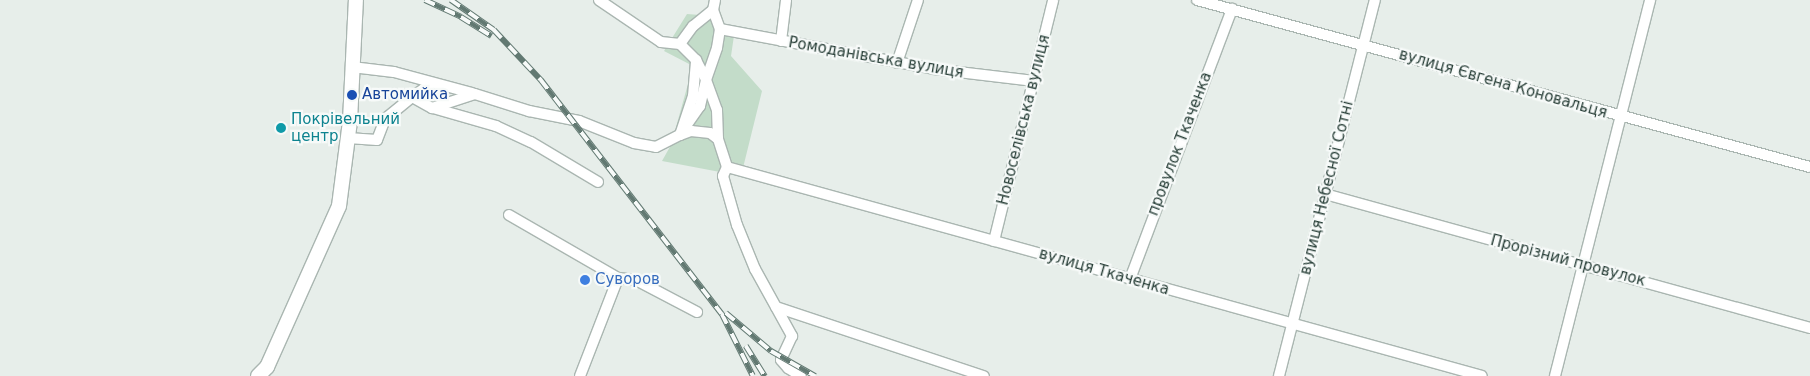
<!DOCTYPE html>
<html>
<head>
<meta charset="utf-8">
<style>
  body { margin:0 }
  #map { position:relative; width:1810px; height:376px; overflow:hidden; background:#e7eeea; font-family:"DejaVu Sans",sans-serif }
  div>[style] { position:absolute }
  [style*='--x'] { left:calc(var(--x)*1px); top:calc(var(--y)*1px); width:calc(var(--w)*1px); rotate:calc(var(--a)*1deg) }
  .green>* { inset:0; background:#c3dcc9 }
  .roads { filter:drop-shadow(1px 0 #aab6b1) drop-shadow(-1px 0 #aab6b1) drop-shadow(0 1px #aab6b1) drop-shadow(0 -1px #aab6b1) }
  .street>* { height:10px; margin:-5px; padding:0 5px; transform-origin:5px; border-radius:5px; background:#fff }
  .secondary>* { height:14px; margin:-7px; padding:0 7px; transform-origin:7px; border-radius:7px; background:#fff }
  .rail>* { height:5.5px; margin-top:-2.75px; transform-origin:0; background:repeating-linear-gradient(90deg,#f7faf9 0 11px,#627972 0 22px); box-sizing:border-box; border-block:1px solid #627972 }
  .dots>* { width:14px; height:14px; translate:-50% -50%; box-sizing:border-box; border:2px solid #f7faf9; border-radius:50% }
  span { translate:-50% -50%; white-space:nowrap; text-align:center; line-height:1.15; -webkit-text-stroke:4.5px #f7faf9; paint-order:stroke }
  .street-label { font-size:15px; color:#273e37 }
  .transit-label { font-size:15px; color:#164399 }
  .left { translate:0 -50%; text-align:left }
  .culture-label { font-size:15px; color:#0d838f }
  .shop-label { font-size:15px; color:#366cbe }
</style>
</head>
<body>
<div id="map">
  <div class="green">
    <div style="clip-path:polygon(687px 14px,700px 15px,735px 29px,731px 56px,762px 91px,741px 176px,662px 161px,671px 145px,693px 66px,664px 51px)"></div>
  </div>
  <div class="roads">
    <div class="street">
      <div style="--x:599;--y:0;--w:75;--a:34.1"></div>
      <div style="--x:661;--y:42;--w:19;--a:6"></div>
      <div style="--x:715;--y:0;--w:10;--a:101"></div>
      <div style="--x:713;--y:10;--w:26;--a:141"></div>
      <div style="--x:693;--y:26;--w:22;--a:126"></div>
      <div style="--x:680;--y:44;--w:23;--a:45"></div>
      <div style="--x:696;--y:60;--w:22;--a:63"></div>
      <div style="--x:706;--y:80;--w:27;--a:103"></div>
      <div style="--x:700;--y:106;--w:35;--a:125"></div>
      <div style="--x:680;--y:135;--w:12;--a:-20"></div>
      <div style="--x:691;--y:131;--w:19;--a:6"></div>
      <div style="--x:710;--y:133;--w:10;--a:37"></div>
      <div style="--x:718;--y:139;--w:29;--a:72"></div>
      <div style="--x:1197;--y:0;--w:635;--a:15.24"></div>
      <div style="--x:713;--y:10;--w:20;--a:70"></div>
      <div style="--x:720;--y:29;--w:19;--a:99"></div>
      <div style="--x:717;--y:48;--w:34;--a:109"></div>
      <div style="--x:706;--y:80;--w:32;--a:70"></div>
      <div style="--x:717;--y:110;--w:29;--a:88"></div>
      <div style="--x:720;--y:29;--w:217;--a:10.6"></div>
      <div style="--x:933;--y:69;--w:102;--a:6.8"></div>
      <div style="--x:781;--y:41;--w:41;--a:-83"></div>
      <div style="--x:897;--y:63;--w:66;--a:-71.6"></div>
      <div style="--x:352;--y:67;--w:42;--a:6.8"></div>
      <div style="--x:394;--y:72;--w:81;--a:15.1"></div>
      <div style="--x:412;--y:97;--w:24;--a:-35"></div>
      <div style="--x:433;--y:108;--w:66;--a:15.9"></div>
      <div style="--x:496;--y:126;--w:38;--a:25"></div>
      <div style="--x:531;--y:142;--w:78;--a:30.8"></div>
      <div style="--x:348;--y:138;--w:29;--a:4"></div>
      <div style="--x:377;--y:140;--w:22;--a:-69"></div>
      <div style="--x:385;--y:119;--w:35;--a:-39"></div>
      <div style="--x:412;--y:97;--w:23;--a:29"></div>
      <div style="--x:432;--y:108;--w:45;--a:-18"></div>
      <div style="--x:475;--y:94;--w:57;--a:17.5"></div>
      <div style="--x:529;--y:111;--w:51;--a:11.3"></div>
      <div style="--x:579;--y:121;--w:59;--a:21.8"></div>
      <div style="--x:634;--y:143;--w:22;--a:10"></div>
      <div style="--x:656;--y:147;--w:27;--a:-27"></div>
      <div style="--x:680;--y:135;--w:41;--a:-71.6"></div>
      <div style="--x:693;--y:96;--w:36;--a:-85"></div>
      <div style="--x:727;--y:167;--w:783;--a:15.47"></div>
      <div style="--x:727;--y:167;--w:10;--a:114"></div>
      <div style="--x:723;--y:176;--w:51;--a:74.1"></div>
      <div style="--x:737;--y:225;--w:48;--a:67.8"></div>
      <div style="--x:755;--y:269;--w:77;--a:61.1"></div>
      <div style="--x:792;--y:336;--w:26;--a:115"></div>
      <div style="--x:781;--y:360;--w:11;--a:49"></div>
      <div style="--x:788;--y:368;--w:15;--a:32"></div>
      <div style="--x:1325;--y:194;--w:503;--a:15.44"></div>
      <div style="--x:509;--y:215;--w:126;--a:30"></div>
      <div style="--x:618;--y:278;--w:18;--a:6"></div>
      <div style="--x:636;--y:280;--w:69;--a:27.7"></div>
      <div style="--x:994;--y:241;--w:248;--a:-76.2"></div>
      <div style="--x:1130;--y:279;--w:289;--a:-69.3"></div>
      <div style="--x:776;--y:307;--w:219;--a:18.4"></div>
      <div style="--x:580;--y:376;--w:105;--a:-68.8"></div>
      <div style="--x:1279;--y:376;--w:388;--a:-75.7"></div>
      <div style="--x:1555;--y:376;--w:388;--a:-75.8"></div>
    </div>
    <div class="secondary">
      <div style="--x:258;--y:376;--w:13;--a:-45"></div>
      <div style="--x:267;--y:367;--w:176;--a:-65.9"></div>
      <div style="--x:339;--y:206;--w:86;--a:-82.6"></div>
      <div style="--x:350;--y:121;--w:121;--a:-87.2"></div>
    </div>
  </div>
  <div class="rail">
    <div style="--x:425;--y:0;--w:40;--a:25"></div>
    <div style="--x:461;--y:17;--w:36;--a:32"></div>
    <div style="--x:451;--y:0;--w:52;--a:34.9"></div>
    <div style="--x:494;--y:30;--w:69;--a:46.8"></div>
    <div style="--x:541;--y:80;--w:296;--a:52.3"></div>
    <div style="--x:722;--y:314;--w:69;--a:63.4"></div>
    <div style="--x:726;--y:313;--w:59;--a:40.2"></div>
    <div style="--x:771;--y:351;--w:51;--a:29.6"></div>
    <div style="--x:746;--y:346;--w:36;--a:58"></div>
  </div>
  <div class="dots">
    <div style="left:352px;top:95px;background:#1a4fb4"></div>
    <div style="left:281px;top:128px;background:#0f9aa8"></div>
    <div style="left:585px;top:280px;background:#3f7fe0"></div>
  </div>
  <div class="street-label">
    <span style="left:876px;top:58px;rotate:10deg">Ромоданівська вулиця</span>
    <span style="left:1503px;top:84px;rotate:16deg">вулиця Євгена Коновальця</span>
    <span style="left:1024px;top:120px;rotate:-76deg">Новоселівська вулиця</span>
    <span style="left:1180px;top:144px;rotate:-69deg">провулок Ткаченка</span>
    <span style="left:1327px;top:188px;rotate:-76deg">вулиця Небесної Сотні</span>
    <span style="left:1568px;top:261px;rotate:15deg">Прорізний провулок</span>
    <span style="left:1104px;top:272px;rotate:16deg">вулиця Ткаченка</span>
  </div>
  <div class="transit-label">
    <span class="left" style="left:362px;top:95px">Автомийка</span>
  </div>
  <div class="culture-label">
    <span class="left" style="left:291px;top:128px">Покрівельний<br>центр</span>
  </div>
  <div class="shop-label">
    <span class="left" style="left:595px;top:280px">Суворов</span>
  </div>
</div>
</body>
</html>
